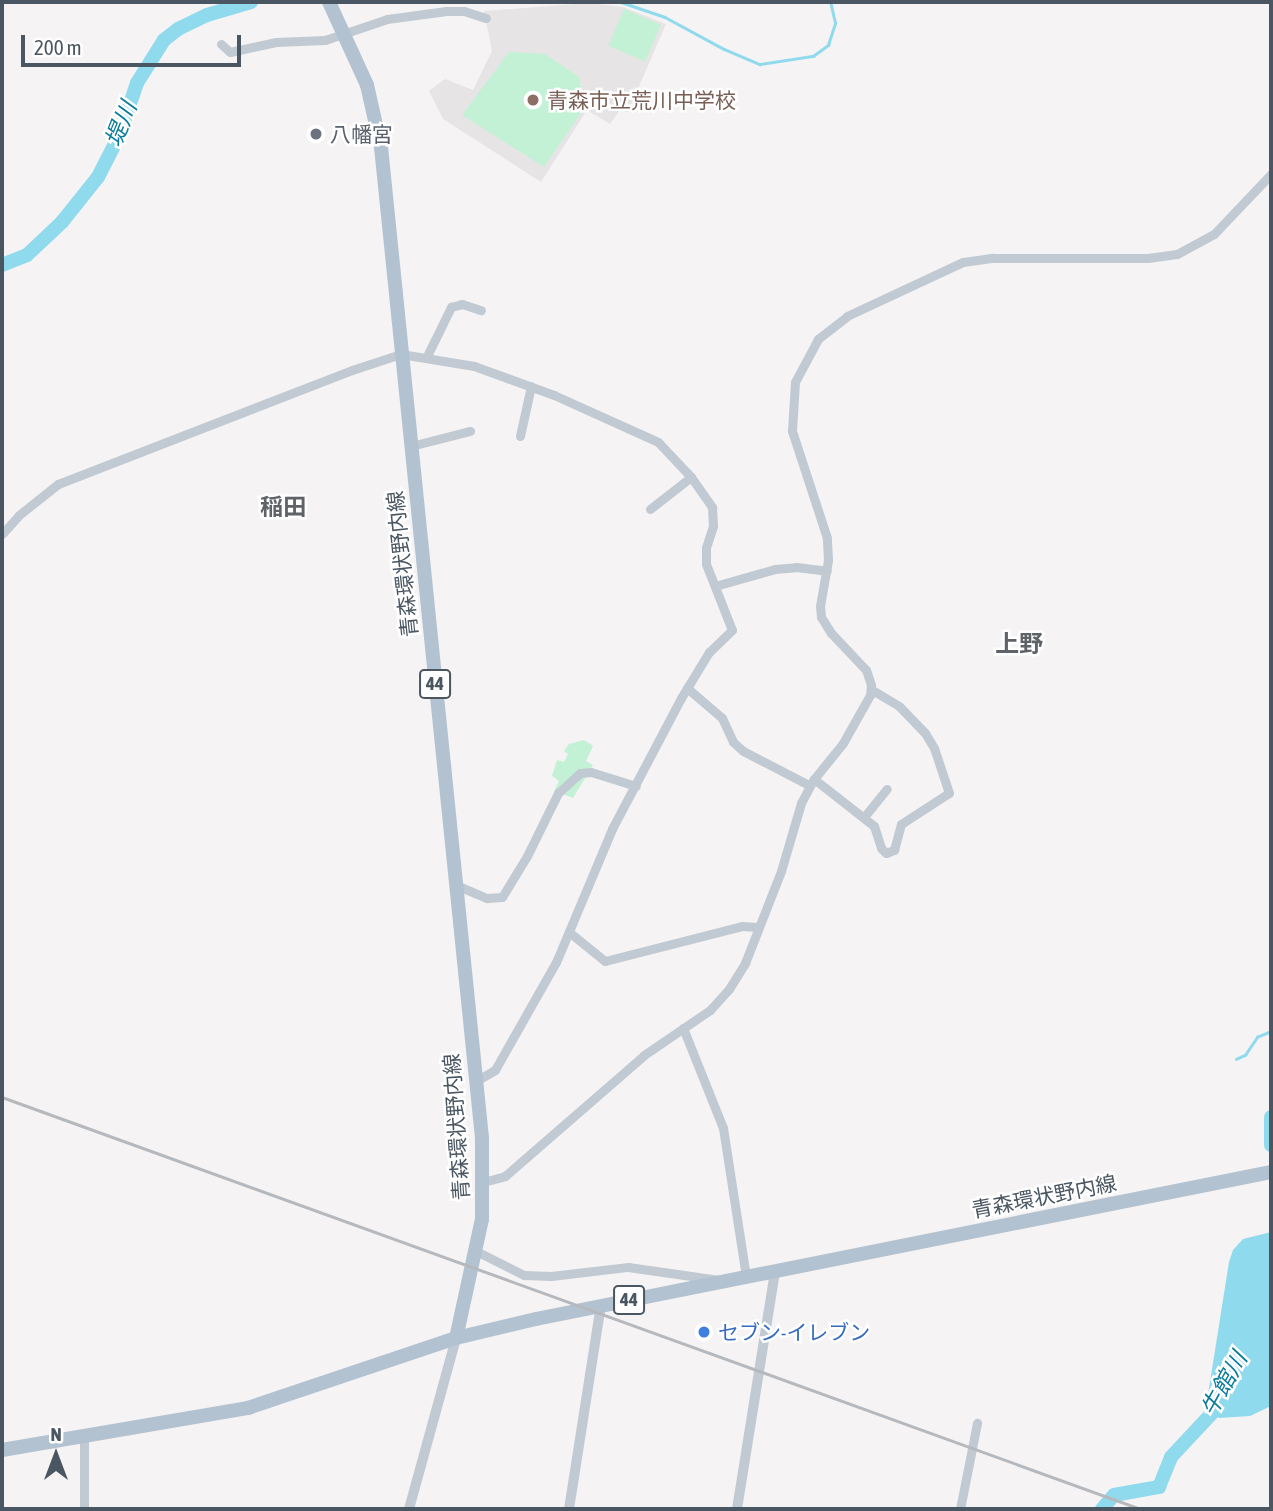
<!DOCTYPE html>
<html>
<head>
<meta charset="utf-8">
<style>
  body { margin:0 }
  #map { position:relative; width:1273px; height:1511px; overflow:hidden; background:#f5f3f3; font-family:"Asap Condensed","Noto Sans JP",sans-serif }
  div>[style] { position:absolute }
  [style*='--x'] { left:calc(var(--x)*1px); top:calc(var(--y)*1px); width:calc(var(--w)*1px); rotate:calc(var(--a)*1deg) }
  .education>* { inset:0; background:#e6e4e5 }
  .green>* { inset:0; background:#c3f1d5; transform-origin:0 0 }
  .water>* { inset:0; background:#90daee }
  .stream>* { height:2.5px; margin:-1.25px; padding:0 1.25px; transform-origin:1.25px; border-radius:1.25px; background:#90daee }
  .river>* { height:14px; margin:-7px; padding:0 7px; transform-origin:7px; border-radius:7px; background:#90daee }
  .minor>* { height:9px; margin:-4.5px; padding:0 4.5px; transform-origin:4.5px; border-radius:4.5px; background:#c1cad2 }
  .tertiary>* { height:10px; margin:-5px; padding:0 5px; transform-origin:5px; border-radius:5px; background:#c1cad2 }
  .primary>* { height:14px; margin:-7px; padding:0 7px; transform-origin:7px; border-radius:7px; background:#b3c2d1 }
  .rail>* { height:2.5px; margin:-1.25px; padding:0 1.25px; transform-origin:1.25px; border-radius:1.25px; background:#b5b8bd }
  .dots>* { width:19px; height:19px; translate:-50% -50%; box-sizing:border-box; border:4px solid #fff; border-radius:50% }
  span { translate:-50% -50%; white-space:nowrap; text-align:center; line-height:1.15; -webkit-text-stroke:5px #fff; paint-order:stroke }
  .shield-label span { padding:2px 5px; background:#fff; border:2px solid; border-radius:5px; -webkit-text-stroke-width:0 }
  .shield-label { font-size:19px; color:#4a5661; font-weight:700 }
  .education-label { font-size:21px; color:#785e54 }
  .left { translate:0 -50%; text-align:left }
  .worship-label { font-size:21px; color:#5b616d }
  .street-label { font-size:21px; color:#4a5661 }
  .shop-label { font-size:21px; color:#366cbe }
  .water-label { font-size:23px; color:#0c7c9b; font-style:italic }
  .neighbourhood-label { font-size:23px; color:#5f6368; font-weight:700 }
  .quarter-label { font-size:24px; color:#5f6368; font-weight:700 }
  .frame { position:absolute; inset:0; border:4px solid #4a5661; pointer-events:none }
  .north { position:absolute; left:21px; top:1420px; width:70px; height:70px; -webkit-text-stroke:5px #fff; paint-order:stroke; rotate:0deg; font-size:19px; font-weight:700; line-height:28px; text-align:center; color:#4a5661 }
  .north::after { content:''; display:block; margin:auto; width:24px; height:32px; background:#4a5661; clip-path:polygon(50% 0,100% 100%,50% 72%,0 100%) }
  .scale { position:absolute; left:21px; top:35px; width:220px; height:32px; box-sizing:border-box; border:4px solid #4a5661; border-top:0; padding-left:9px; font-size:21px; line-height:24px; white-space:nowrap; color:#4a5661; -webkit-text-stroke:5px #fff; paint-order:stroke }
</style>
</head>
<body>
<div id="map">
  <div class="education">
    <div style="clip-path:polygon(588px 3px,623px 7px,666px 24px,628px 112px,620px 110px,610px 124px,587px 110px,541px 182px,443px 119px,429px 91px,445px 79px,473px 90px,492px 51px,484px 11px)"></div>
  </div>
  <div class="green">
    <div style="left:624px;top:9px;width:40px;height:40px;rotate:23deg"></div>
    <div style="clip-path:polygon(509px 52px,545px 54px,579px 77px,585px 107px,544px 167px,462px 115px)"></div>
    <div style="clip-path:polygon(584px 740px,593px 746px,586px 761px,593px 765px,573px 798px,554px 791px,559px 781px,552px 776px,557px 760px,564px 762px,568px 754px,564px 751px,569px 744px)"></div>
  </div>
  <div class="water">
    <div style="clip-path:polygon(1271px 1232px,1271px 1406px,1250px 1416px,1219px 1418px,1207px 1408px,1207px 1401px,1229px 1262px,1233px 1250px,1243px 1239px)"></div>
  </div>
  <div class="stream">
    <div style="--x:621;--y:2;--w:46;--a:18.8"></div>
    <div style="--x:665;--y:17;--w:67;--a:28.5"></div>
    <div style="--x:724;--y:49;--w:39;--a:23"></div>
    <div style="--x:760;--y:64;--w:54;--a:-8.6"></div>
    <div style="--x:813;--y:56;--w:19;--a:-36"></div>
    <div style="--x:828;--y:45;--w:23;--a:-72"></div>
    <div style="--x:835;--y:23;--w:22;--a:-103"></div>
    <div style="--x:1236;--y:1059;--w:10;--a:-24"></div>
    <div style="--x:1245;--y:1055;--w:22;--a:-56"></div>
    <div style="--x:1257;--y:1037;--w:15;--a:-23"></div>
  </div>
  <div class="river">
    <div style="--x:2;--y:265;--w:27;--a:-22"></div>
    <div style="--x:27;--y:255;--w:48;--a:-43.3"></div>
    <div style="--x:62;--y:222;--w:58;--a:-51.3"></div>
    <div style="--x:98;--y:177;--w:46;--a:-62.9"></div>
    <div style="--x:119;--y:136;--w:56;--a:-71.2"></div>
    <div style="--x:137;--y:83;--w:51;--a:-57.9"></div>
    <div style="--x:164;--y:40;--w:18;--a:-38"></div>
    <div style="--x:178;--y:29;--w:32;--a:-26"></div>
    <div style="--x:207;--y:15;--w:46;--a:-16.5"></div>
    <div style="--x:1271;--y:1117;--w:28;--a:90"></div>
    <div style="--x:1102;--y:1509;--w:18;--a:-49"></div>
    <div style="--x:1114;--y:1495;--w:46;--a:-10.1"></div>
    <div style="--x:1159;--y:1487;--w:32;--a:-68"></div>
    <div style="--x:1171;--y:1457;--w:64;--a:-46.9"></div>
    <div style="--x:1215;--y:1410;--w:12;--a:-66"></div>
  </div>
  <div class="minor">
    <div style="--x:221;--y:44;--w:12;--a:42"></div>
    <div style="--x:230;--y:52;--w:47;--a:-12.3"></div>
    <div style="--x:276;--y:42;--w:49;--a:-2.3"></div>
    <div style="--x:325;--y:40;--w:65;--a:-18.7"></div>
    <div style="--x:387;--y:19;--w:60;--a:-7.7"></div>
    <div style="--x:446;--y:11;--w:18;--a:0"></div>
    <div style="--x:464;--y:11;--w:23;--a:18"></div>
    <div style="--x:427;--y:356;--w:55;--a:-63.9"></div>
    <div style="--x:451;--y:307;--w:11;--a:-15"></div>
    <div style="--x:462;--y:304;--w:20;--a:18"></div>
    <div style="--x:520;--y:436;--w:51;--a:-77.6"></div>
    <div style="--x:411;--y:446;--w:61;--a:-14.3"></div>
    <div style="--x:650;--y:509;--w:52;--a:-38"></div>
    <div style="--x:2;--y:534;--w:25;--a:-48"></div>
    <div style="--x:19;--y:515;--w:50;--a:-38.5"></div>
    <div style="--x:58;--y:484;--w:315;--a:-21.2"></div>
    <div style="--x:352;--y:370;--w:52;--a:-18.1"></div>
    <div style="--x:401;--y:354;--w:74;--a:9.3"></div>
    <div style="--x:474;--y:366;--w:85;--a:19.9"></div>
    <div style="--x:554;--y:395;--w:114;--a:24.3"></div>
    <div style="--x:658;--y:442;--w:48;--a:46.7"></div>
    <div style="--x:691;--y:477;--w:37;--a:55"></div>
    <div style="--x:712;--y:507;--w:19;--a:87"></div>
    <div style="--x:713;--y:526;--w:23;--a:108"></div>
    <div style="--x:706;--y:548;--w:16;--a:90"></div>
    <div style="--x:706;--y:564;--w:71;--a:68.5"></div>
    <div style="--x:732;--y:630;--w:32;--a:136"></div>
    <div style="--x:709;--y:652;--w:54;--a:121.3"></div>
    <div style="--x:681;--y:698;--w:148;--a:117.8"></div>
    <div style="--x:612;--y:829;--w:144;--a:112.8"></div>
    <div style="--x:556;--y:962;--w:124;--a:119.5"></div>
    <div style="--x:495;--y:1070;--w:22;--a:150"></div>
    <div style="--x:715;--y:586;--w:62;--a:-15.8"></div>
    <div style="--x:775;--y:569;--w:21;--a:-5"></div>
    <div style="--x:796;--y:567;--w:31;--a:7"></div>
    <div style="--x:687;--y:688;--w:46;--a:40.6"></div>
    <div style="--x:722;--y:718;--w:26;--a:65"></div>
    <div style="--x:733;--y:742;--w:13;--a:42"></div>
    <div style="--x:743;--y:751;--w:74;--a:27.3"></div>
    <div style="--x:814;--y:779;--w:76;--a:38.1"></div>
    <div style="--x:874;--y:826;--w:23;--a:72"></div>
    <div style="--x:881;--y:848;--w:7;--a:45"></div>
    <div style="--x:886;--y:853;--w:9;--a:-21"></div>
    <div style="--x:894;--y:850;--w:27;--a:-75"></div>
    <div style="--x:901;--y:824;--w:57;--a:-32.9"></div>
    <div style="--x:949;--y:793;--w:47;--a:-108.4"></div>
    <div style="--x:934;--y:748;--w:17;--a:-121"></div>
    <div style="--x:925;--y:733;--w:37;--a:-134"></div>
    <div style="--x:899;--y:706;--w:31;--a:-149"></div>
    <div style="--x:864;--y:817;--w:36;--a:-51"></div>
    <div style="--x:456;--y:885;--w:34;--a:23"></div>
    <div style="--x:487;--y:898;--w:15;--a:-4"></div>
    <div style="--x:502;--y:897;--w:48;--a:-58.6"></div>
    <div style="--x:527;--y:856;--w:70;--a:-63.8"></div>
    <div style="--x:558;--y:793;--w:30;--a:-42"></div>
    <div style="--x:580;--y:773;--w:11;--a:-5"></div>
    <div style="--x:591;--y:772;--w:47;--a:17.3"></div>
    <div style="--x:569;--y:932;--w:46;--a:38.9"></div>
    <div style="--x:605;--y:961;--w:141;--a:-14.3"></div>
    <div style="--x:742;--y:926;--w:15;--a:4"></div>
    <div style="--x:683;--y:1028;--w:108;--a:68.2"></div>
    <div style="--x:723;--y:1128;--w:151;--a:81.2"></div>
    <div style="--x:483;--y:1182;--w:23;--a:-15"></div>
    <div style="--x:505;--y:1176;--w:184;--a:-41"></div>
    <div style="--x:644;--y:1055;--w:80;--a:-34.3"></div>
    <div style="--x:710;--y:1010;--w:28;--a:-48"></div>
    <div style="--x:729;--y:989;--w:31;--a:-58"></div>
    <div style="--x:745;--y:963;--w:99;--a:-68.6"></div>
    <div style="--x:781;--y:871;--w:71;--a:-73.6"></div>
    <div style="--x:801;--y:803;--w:27;--a:-62"></div>
    <div style="--x:814;--y:779;--w:46;--a:-51.1"></div>
    <div style="--x:843;--y:743;--w:55;--a:-60.6"></div>
    <div style="--x:870;--y:695;--w:10;--a:-84"></div>
    <div style="--x:871;--y:685;--w:16;--a:-108"></div>
    <div style="--x:866;--y:670;--w:51;--a:-133.4"></div>
    <div style="--x:831;--y:633;--w:19;--a:-122"></div>
    <div style="--x:821;--y:617;--w:11;--a:-95"></div>
    <div style="--x:820;--y:606;--w:47;--a:-80.1"></div>
    <div style="--x:828;--y:560;--w:22;--a:-93"></div>
    <div style="--x:827;--y:538;--w:113;--a:-108.1"></div>
    <div style="--x:792;--y:431;--w:49;--a:-86.5"></div>
    <div style="--x:795;--y:382;--w:49;--a:-61.9"></div>
    <div style="--x:818;--y:339;--w:37;--a:-38"></div>
    <div style="--x:847;--y:316;--w:128;--a:-25"></div>
    <div style="--x:963;--y:262;--w:30;--a:-8"></div>
    <div style="--x:993;--y:258;--w:155;--a:0"></div>
    <div style="--x:1148;--y:258;--w:29;--a:-8"></div>
    <div style="--x:1177;--y:254;--w:42;--a:-28.4"></div>
    <div style="--x:1214;--y:234;--w:83;--a:-46.5"></div>
    <div style="--x:476;--y:1251;--w:54;--a:26.6"></div>
    <div style="--x:524;--y:1275;--w:27;--a:2"></div>
    <div style="--x:551;--y:1276;--w:78;--a:-6.7"></div>
    <div style="--x:628;--y:1267;--w:92;--a:8.1"></div>
    <div style="--x:84;--y:1509;--w:73;--a:-90"></div>
    <div style="--x:960;--y:1509;--w:88;--a:-78.8"></div>
  </div>
  <div class="tertiary">
    <div style="--x:409;--y:1509;--w:177;--a:-74.6"></div>
    <div style="--x:569;--y:1509;--w:206;--a:-81.1"></div>
    <div style="--x:737;--y:1509;--w:241;--a:-80.9"></div>
  </div>
  <div class="primary">
    <div style="--x:329;--y:2;--w:91;--a:65.4"></div>
    <div style="--x:367;--y:85;--w:64;--a:77.3"></div>
    <div style="--x:381;--y:147;--w:996;--a:84.18"></div>
    <div style="--x:482;--y:1138;--w:81;--a:90"></div>
    <div style="--x:482;--y:1219;--w:122;--a:102.3"></div>
    <div style="--x:2;--y:1450;--w:250;--a:-9.7"></div>
    <div style="--x:248;--y:1408;--w:219;--a:-18.6"></div>
    <div style="--x:456;--y:1338;--w:82;--a:-13.4"></div>
    <div style="--x:536;--y:1319;--w:750;--a:-11.31"></div>
  </div>
  <div class="rail">
    <div style="--x:2;--y:1097;--w:1211;--a:19.89"></div>
  </div>
  <div class="dots">
    <div style="left:533px;top:100px;background:#8d6e63"></div>
    <div style="left:316px;top:134px;background:#6b7280"></div>
    <div style="left:704px;top:1332px;background:#3f7fe0"></div>
  </div>
  <div class="shield-label">
    <span style="left:435px;top:684px">44</span>
    <span style="left:629px;top:1300px">44</span>
  </div>
  <div class="education-label">
    <span class="left" style="left:547px;top:100px">青森市立荒川中学校</span>
  </div>
  <div class="worship-label">
    <span class="left" style="left:330px;top:134px">八幡宮</span>
  </div>
  <div class="street-label">
    <span style="left:402px;top:564px;rotate:-96deg">青森環状野内線</span>
    <span style="left:456px;top:1127px;rotate:-94deg">青森環状野内線</span>
    <span style="left:1044px;top:1196px;rotate:-11deg">青森環状野内線</span>
  </div>
  <div class="shop-label">
    <span class="left" style="left:718px;top:1332px">セブン-イレブン</span>
  </div>
  <div class="water-label">
    <span style="left:121px;top:124px;rotate:-68deg">堤川</span>
    <span style="left:1224px;top:1384px;rotate:-61deg">牛館川</span>
  </div>
  <div class="neighbourhood-label">
    <span style="left:283px;top:507px">稲田</span>
  </div>
  <div class="quarter-label">
    <span style="left:1019px;top:644px">上野</span>
  </div>
  <div class="frame"></div>
  <div class="north">N</div>
  <div class="scale">200 m</div>
</div>
</body>
</html>
